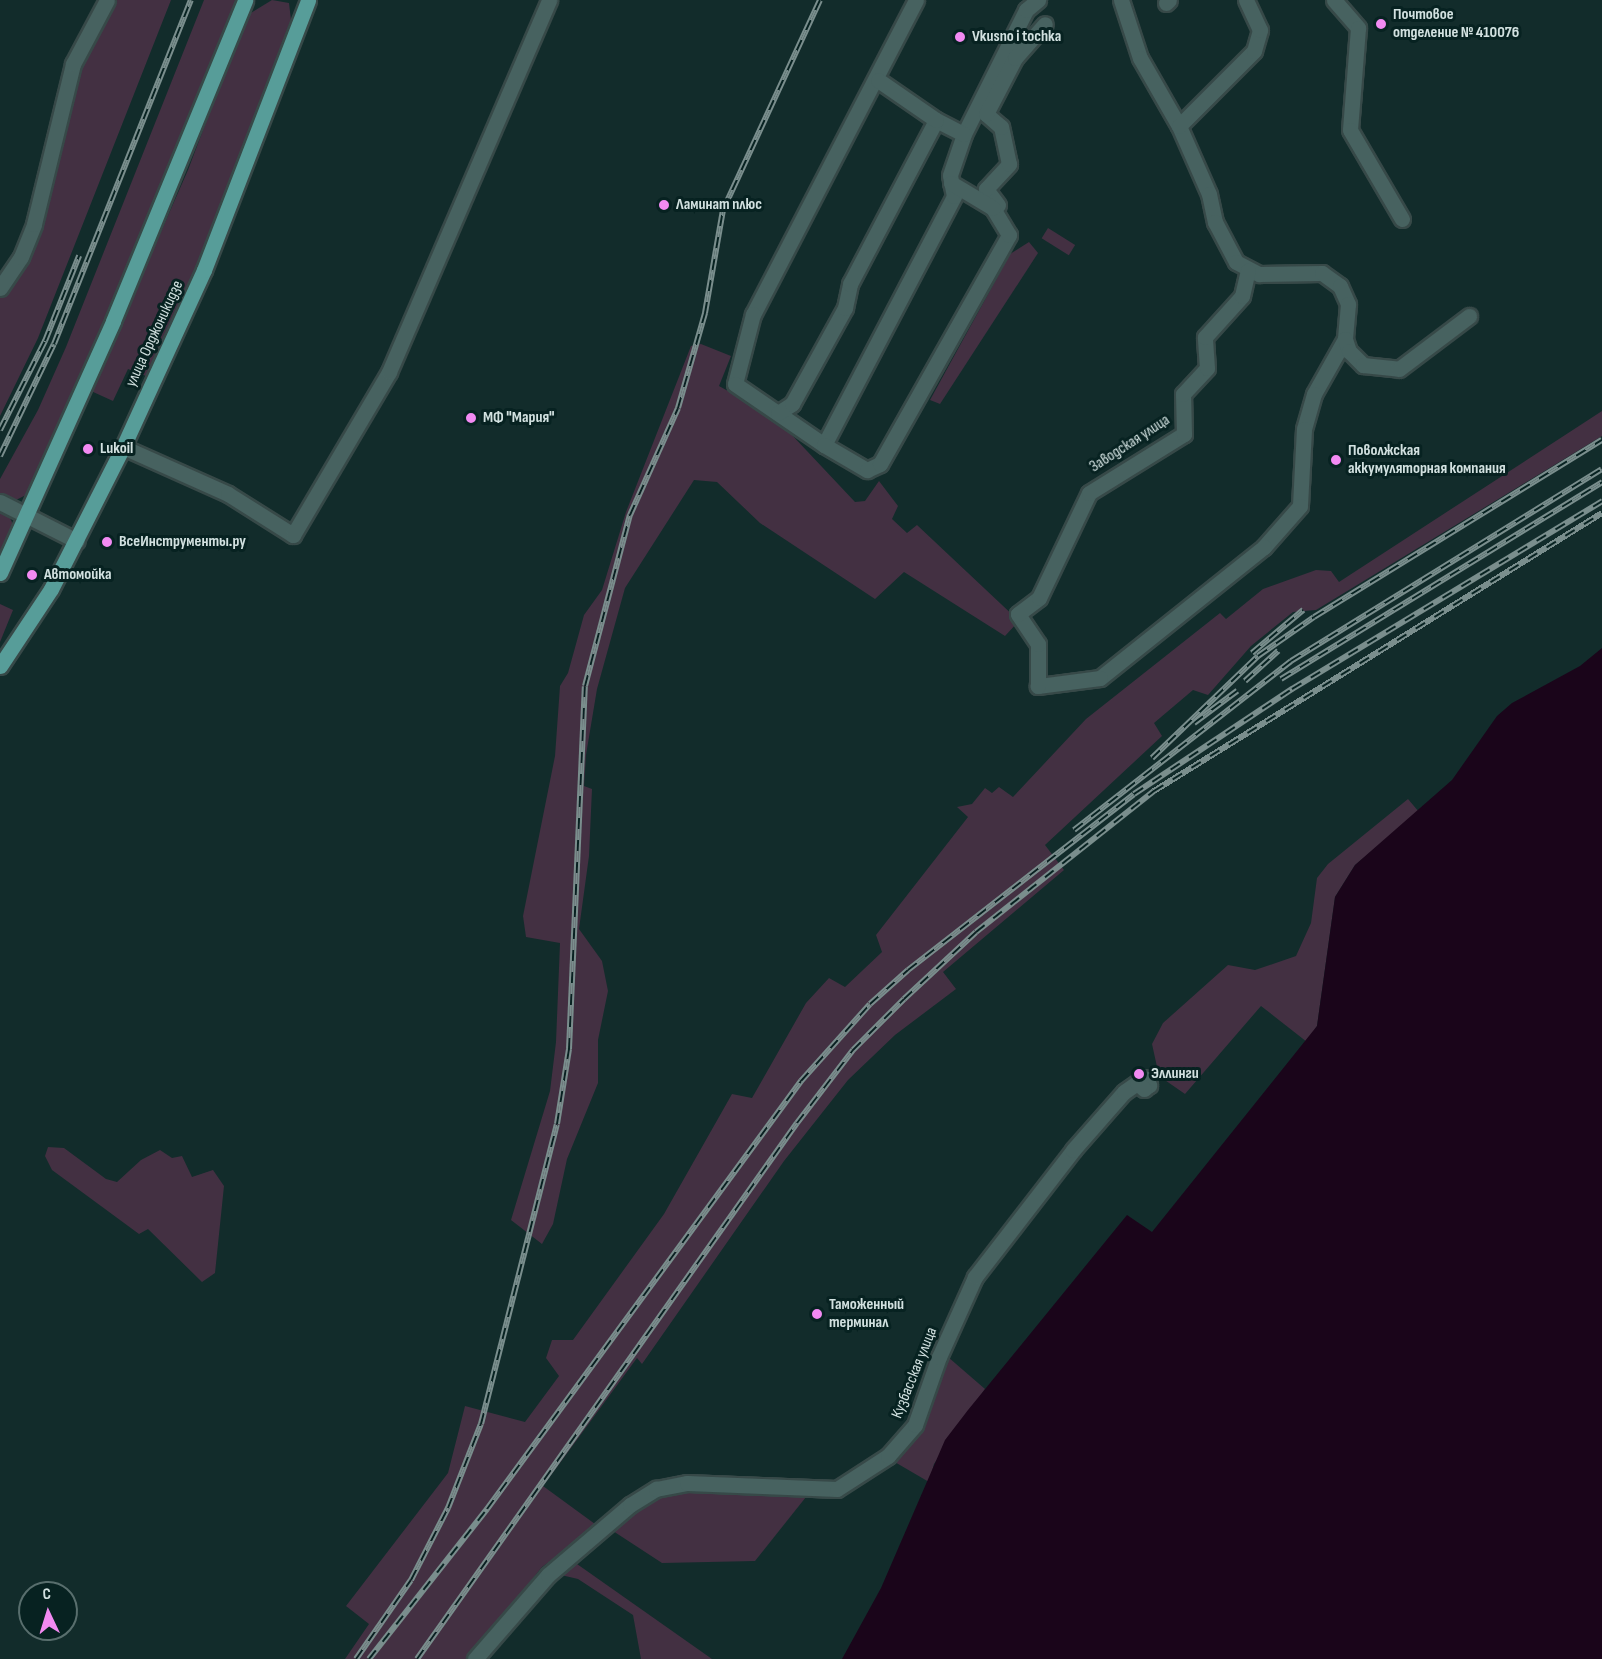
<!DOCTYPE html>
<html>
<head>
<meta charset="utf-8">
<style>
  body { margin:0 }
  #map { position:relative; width:1602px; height:1659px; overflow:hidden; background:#122c2b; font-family:"Sofia Sans Condensed",sans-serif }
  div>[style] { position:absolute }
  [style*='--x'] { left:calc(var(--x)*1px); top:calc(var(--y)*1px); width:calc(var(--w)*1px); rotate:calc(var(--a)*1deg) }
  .green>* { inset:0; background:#433042; transform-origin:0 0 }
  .water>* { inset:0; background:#1a051a }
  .roads { filter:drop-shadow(2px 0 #374948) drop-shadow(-2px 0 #374948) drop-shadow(0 2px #374948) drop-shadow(0 -2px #374948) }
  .minor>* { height:15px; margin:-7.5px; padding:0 7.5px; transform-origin:7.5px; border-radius:7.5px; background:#476260 }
  .major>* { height:15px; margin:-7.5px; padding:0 7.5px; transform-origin:7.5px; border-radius:7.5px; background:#579d99 }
  .rail>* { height:6px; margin-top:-3px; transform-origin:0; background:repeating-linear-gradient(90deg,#072221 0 11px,#7a8e8d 0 22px); box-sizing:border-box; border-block:2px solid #7a8e8d }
  .dots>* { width:16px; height:16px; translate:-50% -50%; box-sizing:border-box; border:3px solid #072221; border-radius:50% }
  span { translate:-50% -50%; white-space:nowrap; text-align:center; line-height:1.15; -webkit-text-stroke:6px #072221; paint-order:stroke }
  .poi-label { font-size:16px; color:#d2e1e0; font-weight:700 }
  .left { translate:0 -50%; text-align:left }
  .street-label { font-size:16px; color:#d2e1e0 }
  .north { position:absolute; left:18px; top:1581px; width:60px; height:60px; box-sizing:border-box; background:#072221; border:2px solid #586e6d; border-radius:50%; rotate:356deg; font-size:16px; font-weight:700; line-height:24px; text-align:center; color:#d2e1e0 }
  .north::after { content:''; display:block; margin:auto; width:21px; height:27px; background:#f28af2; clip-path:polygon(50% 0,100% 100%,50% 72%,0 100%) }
</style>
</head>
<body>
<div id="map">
  <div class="green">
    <div style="clip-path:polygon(112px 0,171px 0,38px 338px,0 416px,0 297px,25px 260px,80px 63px)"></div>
    <div style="clip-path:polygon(204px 0,237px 0,171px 171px,26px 495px,16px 500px,0 493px,0 479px,38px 410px,66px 347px)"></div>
    <div style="clip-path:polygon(272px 0,289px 3px,291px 20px,194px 273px,146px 376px,128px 369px,113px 401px,91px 391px,188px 170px,246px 16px)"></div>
    <div style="left:1048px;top:228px;width:32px;height:12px;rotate:32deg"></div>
    <div style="clip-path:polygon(1029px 242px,1038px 253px,940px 404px,930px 400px,1010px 254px)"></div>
    <div style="clip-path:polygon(701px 344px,731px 356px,719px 386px,775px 417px,855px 502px,865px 501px,879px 481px,898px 506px,892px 519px,907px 533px,917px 525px,1019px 621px,1005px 636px,904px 572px,875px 599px,760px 523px,717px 482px,694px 480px,625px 588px,597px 689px,586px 755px,584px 786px,592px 789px,589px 856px,579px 929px,602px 961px,608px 991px,598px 1040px,598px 1083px,567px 1159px,553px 1224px,542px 1244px,511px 1220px,550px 1091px,556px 1042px,560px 943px,526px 937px,523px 916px,555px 756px,560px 686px,568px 673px,584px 615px,602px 590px,626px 512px,691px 346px)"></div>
    <div style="clip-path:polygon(1602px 411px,1602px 436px,1316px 610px,1293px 612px,1251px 646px,1208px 695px,1193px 690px,1154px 723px,1162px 736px,1045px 845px,1064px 870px,943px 972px,956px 989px,895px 1035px,848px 1080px,784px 1161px,642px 1364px,637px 1358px,543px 1486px,595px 1524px,585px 1536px,542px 1567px,469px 1659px,345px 1659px,369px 1624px,346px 1606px,448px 1473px,465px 1406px,525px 1422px,559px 1376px,546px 1358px,552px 1340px,573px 1340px,664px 1214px,732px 1094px,752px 1098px,806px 1003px,829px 978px,845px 987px,882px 952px,876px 935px,968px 817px,957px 807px,972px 804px,985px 788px,992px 793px,999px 787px,1013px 797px,1086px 719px,1220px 613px,1226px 619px,1263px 589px,1316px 570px,1331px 571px,1339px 582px)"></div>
    <div style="clip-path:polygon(0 508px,8px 513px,14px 527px,0 557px)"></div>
    <div style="clip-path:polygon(0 604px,13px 610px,0 642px)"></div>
    <div style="clip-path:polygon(1408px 799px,1419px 812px,1355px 865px,1335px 897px,1317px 1026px,1307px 1042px,1261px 1006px,1185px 1094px,1159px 1076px,1152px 1044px,1163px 1023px,1228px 965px,1255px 970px,1296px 956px,1311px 923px,1317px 878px,1328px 864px)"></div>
    <div style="clip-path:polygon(48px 1147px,64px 1148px,106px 1179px,117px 1182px,141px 1160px,160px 1150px,172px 1158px,182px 1156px,192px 1177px,213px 1170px,224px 1186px,215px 1273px,202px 1282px,148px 1229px,139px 1234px,52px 1170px,45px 1156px)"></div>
    <div style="clip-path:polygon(948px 1357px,985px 1389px,934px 1464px,929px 1482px,893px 1461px,923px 1427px)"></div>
    <div style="clip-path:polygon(740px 1491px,806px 1497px,755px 1561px,662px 1563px,613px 1531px,641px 1505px,658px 1496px,696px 1491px)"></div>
    <div style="clip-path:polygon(577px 1564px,712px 1659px,641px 1659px,633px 1615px,578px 1579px,561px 1575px)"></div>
  </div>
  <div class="water">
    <div style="clip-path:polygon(1602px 648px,1602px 1659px,842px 1659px,881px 1588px,945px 1440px,968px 1410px,1127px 1215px,1152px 1232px,1317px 1026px,1335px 897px,1355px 865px,1452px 780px,1497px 716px,1512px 703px,1580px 666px)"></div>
  </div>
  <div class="roads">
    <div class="minor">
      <div style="--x:916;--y:0;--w:354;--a:117.4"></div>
      <div style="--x:753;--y:314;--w:72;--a:104.4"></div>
      <div style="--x:735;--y:384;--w:108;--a:34.4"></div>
      <div style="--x:824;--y:445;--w:281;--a:-62.4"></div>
      <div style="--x:954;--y:196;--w:21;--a:-101"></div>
      <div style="--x:950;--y:175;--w:43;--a:-71.1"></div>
      <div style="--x:964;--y:134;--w:139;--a:-63.4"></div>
      <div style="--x:1026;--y:10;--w:16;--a:-40"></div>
      <div style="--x:1121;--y:0;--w:61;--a:71.9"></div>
      <div style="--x:1140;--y:58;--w:78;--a:60.2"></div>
      <div style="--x:1179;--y:126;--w:74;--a:66.2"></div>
      <div style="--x:1209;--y:194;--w:29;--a:78"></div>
      <div style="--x:1215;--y:222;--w:45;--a:62.3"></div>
      <div style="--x:1236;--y:262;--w:26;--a:28"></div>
      <div style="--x:1259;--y:274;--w:63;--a:-0.9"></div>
      <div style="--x:1322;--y:273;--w:22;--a:36"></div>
      <div style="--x:1340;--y:286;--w:20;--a:66"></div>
      <div style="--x:1348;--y:304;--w:35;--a:95"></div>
      <div style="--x:1345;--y:339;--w:63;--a:119.4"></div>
      <div style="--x:1314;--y:394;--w:36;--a:106"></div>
      <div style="--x:1304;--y:429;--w:77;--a:93"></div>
      <div style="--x:1300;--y:506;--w:55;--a:131.3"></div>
      <div style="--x:1264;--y:547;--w:210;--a:141.4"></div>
      <div style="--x:1100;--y:678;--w:63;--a:172.6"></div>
      <div style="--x:1038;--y:686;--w:42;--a:-90"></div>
      <div style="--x:1038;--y:644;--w:36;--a:-124"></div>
      <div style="--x:1018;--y:614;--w:26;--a:-37"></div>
      <div style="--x:1039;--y:598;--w:116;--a:-64.5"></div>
      <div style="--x:1089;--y:493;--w:112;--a:-31.8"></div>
      <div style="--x:1184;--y:434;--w:40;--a:-91.4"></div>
      <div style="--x:1183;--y:394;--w:35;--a:-47"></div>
      <div style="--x:1207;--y:368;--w:31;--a:-94"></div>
      <div style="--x:1205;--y:337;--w:55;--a:-47.9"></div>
      <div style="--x:1242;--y:296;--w:26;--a:-77"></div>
      <div style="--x:1334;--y:0;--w:37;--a:49"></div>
      <div style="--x:1358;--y:28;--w:102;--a:94.5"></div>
      <div style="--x:1350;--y:130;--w:103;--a:59.7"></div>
      <div style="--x:1166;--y:3;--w:4;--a:-45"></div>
      <div style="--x:936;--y:120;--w:31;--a:27"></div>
      <div style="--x:1179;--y:126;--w:106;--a:-45"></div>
      <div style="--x:1254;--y:51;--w:22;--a:-74"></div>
      <div style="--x:1260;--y:30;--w:33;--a:-115"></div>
      <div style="--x:998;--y:205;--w:20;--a:-127"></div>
      <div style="--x:986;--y:189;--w:34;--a:-47"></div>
      <div style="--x:1009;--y:164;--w:38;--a:-102"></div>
      <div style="--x:1001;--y:127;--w:20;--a:-139"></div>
      <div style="--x:986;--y:114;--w:63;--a:-62.6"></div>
      <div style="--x:1015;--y:58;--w:45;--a:-48.6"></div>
      <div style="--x:0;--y:288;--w:37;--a:-56"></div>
      <div style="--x:21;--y:257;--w:35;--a:-68"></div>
      <div style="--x:34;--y:224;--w:165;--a:-76.3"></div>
      <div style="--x:73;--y:64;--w:72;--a:-62"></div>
      <div style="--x:1345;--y:339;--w:13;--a:72"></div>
      <div style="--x:1349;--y:351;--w:20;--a:45"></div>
      <div style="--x:1363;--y:365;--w:36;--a:6"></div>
      <div style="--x:1399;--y:369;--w:88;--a:-37.1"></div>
      <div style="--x:778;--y:413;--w:17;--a:-33"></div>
      <div style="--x:792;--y:404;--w:110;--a:-61.1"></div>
      <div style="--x:845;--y:308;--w:25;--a:-78"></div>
      <div style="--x:850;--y:284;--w:185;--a:-62.3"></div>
      <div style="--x:936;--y:120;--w:70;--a:-145.4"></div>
      <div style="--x:824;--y:445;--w:50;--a:30.2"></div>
      <div style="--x:867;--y:470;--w:14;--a:-25"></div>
      <div style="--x:880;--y:464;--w:263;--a:-60.6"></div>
      <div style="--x:1009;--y:235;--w:31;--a:-121"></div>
      <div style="--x:993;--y:208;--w:49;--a:-149.2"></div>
      <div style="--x:123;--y:447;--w:115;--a:24.1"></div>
      <div style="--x:228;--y:494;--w:77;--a:32.2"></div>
      <div style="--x:293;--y:535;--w:189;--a:-59.5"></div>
      <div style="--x:389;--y:372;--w:405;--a:-66.7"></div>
      <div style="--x:0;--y:502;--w:86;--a:26.9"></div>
      <div style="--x:475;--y:1659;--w:111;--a:-49"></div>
      <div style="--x:548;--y:1575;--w:108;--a:-40.5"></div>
      <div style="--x:630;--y:1505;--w:31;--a:-32"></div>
      <div style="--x:656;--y:1489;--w:32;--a:-11"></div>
      <div style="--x:687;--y:1483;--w:150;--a:2.3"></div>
      <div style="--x:837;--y:1489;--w:61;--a:-32.9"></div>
      <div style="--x:888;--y:1456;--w:41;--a:-48.9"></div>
      <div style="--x:915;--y:1425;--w:72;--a:-70.6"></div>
      <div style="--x:939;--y:1357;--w:88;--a:-65.8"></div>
      <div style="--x:975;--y:1277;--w:160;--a:-52.3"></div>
      <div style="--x:1073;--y:1150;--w:77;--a:-48.7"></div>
      <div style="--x:1124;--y:1092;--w:24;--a:-35"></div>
      <div style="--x:1144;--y:1078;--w:9;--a:54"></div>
      <div style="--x:1149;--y:1085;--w:6;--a:141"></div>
      <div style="--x:1144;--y:1089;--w:9;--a:-139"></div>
    </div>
    <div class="major">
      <div style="--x:0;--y:573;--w:276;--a:-65.8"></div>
      <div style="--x:113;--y:321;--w:347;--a:-67.6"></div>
      <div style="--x:0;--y:666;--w:92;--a:-56.5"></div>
      <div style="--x:51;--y:589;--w:159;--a:-63.1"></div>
      <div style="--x:123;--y:447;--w:195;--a:-65.4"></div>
      <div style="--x:204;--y:270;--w:289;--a:-68.9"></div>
    </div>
  </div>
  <div class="rail">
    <div style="--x:0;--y:430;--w:100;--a:-63.2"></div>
    <div style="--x:45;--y:341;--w:92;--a:-68.2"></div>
    <div style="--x:0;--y:456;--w:124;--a:-64.3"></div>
    <div style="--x:54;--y:344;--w:370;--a:-68.3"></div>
    <div style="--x:1252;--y:653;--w:67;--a:-40.1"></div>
    <div style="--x:1281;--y:679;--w:377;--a:-31.5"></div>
    <div style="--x:1245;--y:681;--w:45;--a:-42.3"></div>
    <div style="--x:1194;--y:723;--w:54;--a:-36.7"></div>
    <div style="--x:1152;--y:758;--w:147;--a:-43.9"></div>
    <div style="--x:1258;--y:656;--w:68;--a:-34.9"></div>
    <div style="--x:1314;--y:617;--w:338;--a:-31.6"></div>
    <div style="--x:1074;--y:830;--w:275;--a:-37.9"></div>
    <div style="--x:1291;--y:661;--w:365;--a:-31.7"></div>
    <div style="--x:356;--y:1659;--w:96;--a:-55.2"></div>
    <div style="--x:411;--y:1580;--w:81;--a:-62.8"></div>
    <div style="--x:448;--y:1508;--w:90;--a:-68.6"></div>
    <div style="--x:481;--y:1424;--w:309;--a:-75.8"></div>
    <div style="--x:557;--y:1124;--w:76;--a:-80.9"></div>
    <div style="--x:569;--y:1049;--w:363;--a:-87.5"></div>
    <div style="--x:585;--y:686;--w:177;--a:-75.3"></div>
    <div style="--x:630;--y:515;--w:117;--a:-65.8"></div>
    <div style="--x:678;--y:408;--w:99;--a:-74.1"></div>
    <div style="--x:705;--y:313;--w:105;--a:-80.1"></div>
    <div style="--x:723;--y:210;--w:231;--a:-65.2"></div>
    <div style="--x:369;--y:1659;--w:191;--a:-51.8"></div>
    <div style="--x:487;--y:1509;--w:531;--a:-53.73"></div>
    <div style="--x:801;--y:1081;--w:103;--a:-48.1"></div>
    <div style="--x:870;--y:1004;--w:51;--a:-41.8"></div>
    <div style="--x:908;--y:970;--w:286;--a:-37.9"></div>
    <div style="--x:1134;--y:794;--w:190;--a:-33.6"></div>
    <div style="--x:1292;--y:689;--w:363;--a:-31.2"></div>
    <div style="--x:417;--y:1659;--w:657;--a:-54.67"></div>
    <div style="--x:797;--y:1123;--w:92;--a:-52.5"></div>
    <div style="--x:853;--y:1050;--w:72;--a:-45"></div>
    <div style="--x:904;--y:999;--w:98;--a:-42.9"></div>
    <div style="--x:976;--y:932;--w:227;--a:-38.4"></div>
    <div style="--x:1154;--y:791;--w:527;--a:-31.82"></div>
  </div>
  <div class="dots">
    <div style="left:1381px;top:24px;background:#f28af2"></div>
    <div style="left:960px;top:37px;background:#f28af2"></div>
    <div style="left:664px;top:205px;background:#f28af2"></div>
    <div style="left:471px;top:418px;background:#f28af2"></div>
    <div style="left:88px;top:449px;background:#f28af2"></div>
    <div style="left:1336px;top:460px;background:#f28af2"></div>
    <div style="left:107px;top:542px;background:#f28af2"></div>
    <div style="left:32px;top:575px;background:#f28af2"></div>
    <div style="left:1139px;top:1074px;background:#f28af2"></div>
    <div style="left:817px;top:1314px;background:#f28af2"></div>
  </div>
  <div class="poi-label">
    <span class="left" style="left:1393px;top:24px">Почтовое<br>отделение № 410076</span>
    <span class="left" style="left:972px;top:37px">Vkusno i tochka</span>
    <span class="left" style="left:676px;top:205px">Ламинат плюс</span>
    <span class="left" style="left:483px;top:418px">МФ "Мария"</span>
    <span class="left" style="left:100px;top:449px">Lukoil</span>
    <span class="left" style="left:1348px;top:460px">Поволжская<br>аккумуляторная компания</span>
    <span class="left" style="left:119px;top:542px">ВсеИнструменты.ру</span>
    <span class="left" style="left:44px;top:575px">Автомойка</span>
    <span class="left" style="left:1151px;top:1074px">Эллинги</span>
    <span class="left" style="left:829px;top:1314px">Таможенный<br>терминал</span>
  </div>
  <div class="street-label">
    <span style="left:155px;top:334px;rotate:-65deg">улица Орджоникидзе</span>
    <span style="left:1130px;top:444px;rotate:-33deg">Заводская улица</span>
    <span style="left:915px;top:1373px;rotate:-68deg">Кузбасская улица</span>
  </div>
  <div class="north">С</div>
</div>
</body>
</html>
